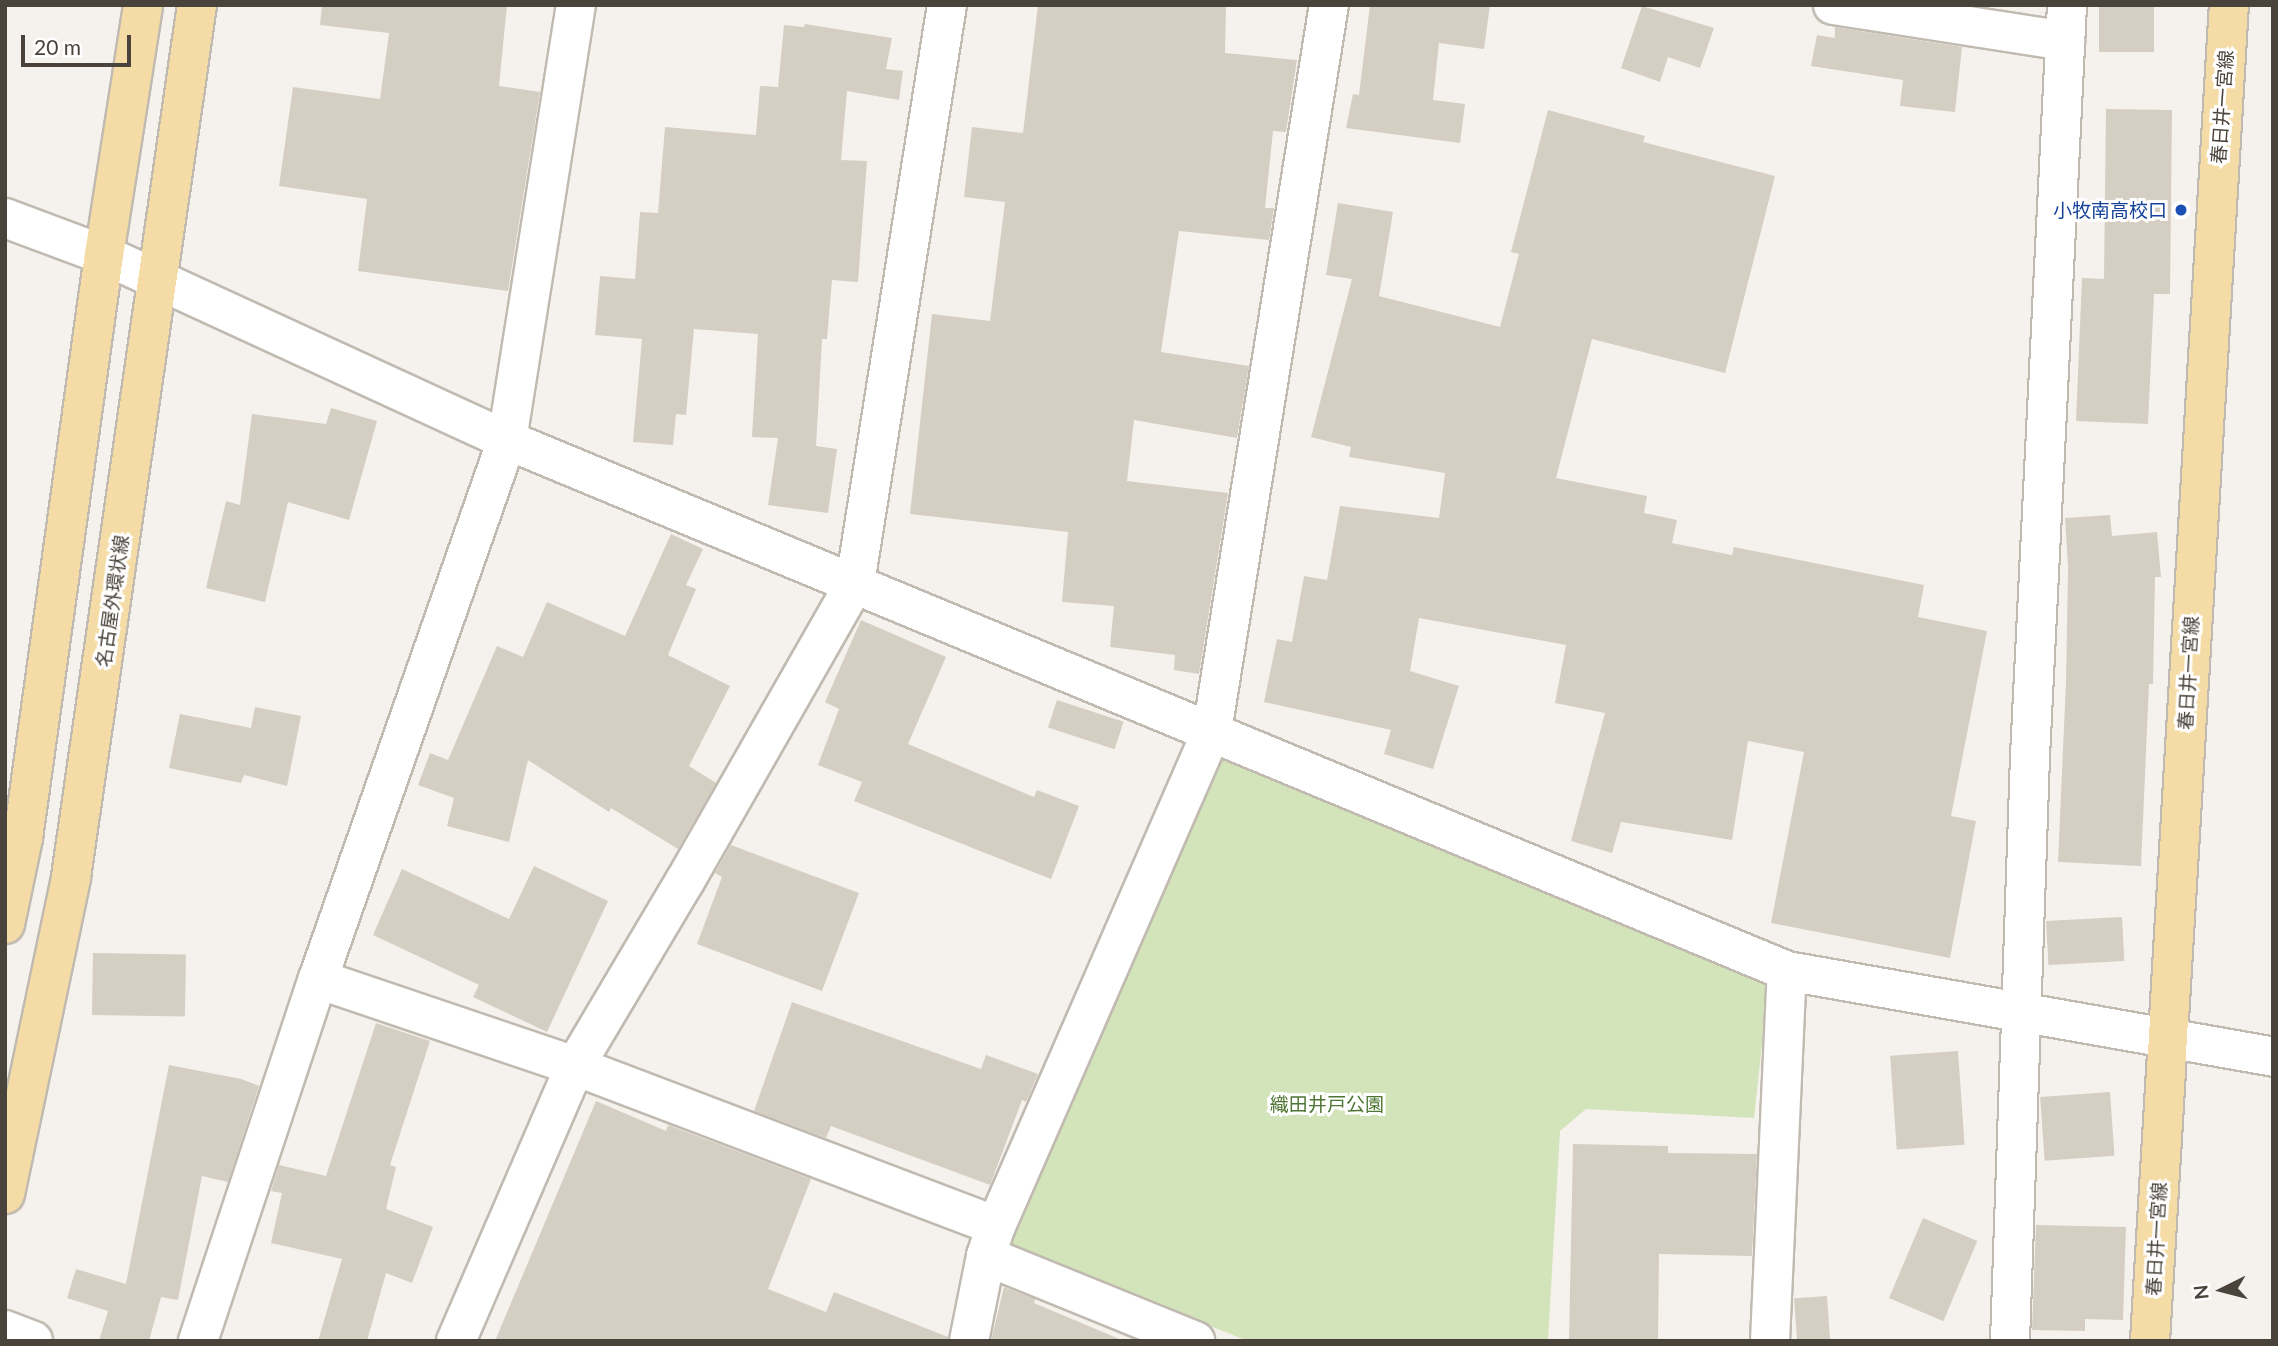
<!DOCTYPE html>
<html>
<head>
<meta charset="utf-8">
<style>
  body { margin:0 }
  #map { position:relative; width:2278px; height:1346px; overflow:hidden; background:#f5f2ed; font-family:Lato,"Noto Sans JP",sans-serif }
  div>[style] { position:absolute }
  [style*='--x'] { left:calc(var(--x)*1px); top:calc(var(--y)*1px); width:calc(var(--w)*1px); rotate:calc(var(--a)*1deg) }
  .green>* { inset:0; background:#d3e4ba }
  .building>* { inset:0; background:#d5cec3; transform-origin:0 0 }
  .roads { filter:drop-shadow(2px 0 #c0bab0) drop-shadow(-2px 0 #c0bab0) drop-shadow(0 2px #c0bab0) drop-shadow(0 -2px #c0bab0) }
  .minor>* { height:38px; margin:-19px; padding:0 19px; transform-origin:19px; border-radius:19px; background:#fff }
  .major>* { height:38px; margin:-19px; padding:0 19px; transform-origin:19px; border-radius:19px; background:#f5dca6 }
  .dots>* { width:19px; height:19px; translate:-50% -50%; box-sizing:border-box; border:4px solid #fff; border-radius:50% }
  span { translate:-50% -50%; white-space:nowrap; text-align:center; line-height:1.15; -webkit-text-stroke:6px #fff; paint-order:stroke }
  .street-label { font-size:19px; color:#49433b }
  .transit-label { font-size:19px; color:#164399 }
  .right { translate:-100% -50%; text-align:right }
  .park-label { font-size:19px; color:#4e7633 }
  .frame { position:absolute; inset:0; border:7px solid #49433b; pointer-events:none }
  .north { position:absolute; left:2187px; top:1255px; width:70px; height:70px; -webkit-text-stroke:5px #fff; paint-order:stroke; rotate:264deg; font-size:19px; font-weight:700; line-height:28px; text-align:center; color:#49433b }
  .north::after { content:''; display:block; margin:auto; width:24px; height:32px; background:#49433b; clip-path:polygon(50% 0,100% 100%,50% 72%,0 100%) }
  .scale { position:absolute; left:21px; top:35px; width:110px; height:32px; box-sizing:border-box; border:4px solid #49433b; border-top:0; padding-left:9px; font-size:21px; line-height:24px; white-space:nowrap; color:#49433b; -webkit-text-stroke:5px #fff; paint-order:stroke }
</style>
</head>
<body>
<div id="map">
  <div class="green">
    <div style="clip-path:polygon(1224px 757px,1769px 980px,1754px 1118px,1586px 1109px,1560px 1131px,1548px 1341px,1248px 1341px,1007px 1245px)"></div>
  </div>
  <div class="building">
    <div style="clip-path:polygon(322px 5px,507px 5px,499px 86px,540px 92px,508px 291px,358px 271px,367px 199px,279px 186px,293px 87px,380px 99px,389px 33px,320px 25px)"></div>
    <div style="clip-path:polygon(1038px 5px,1226px 5px,1225px 53px,1297px 60px,1286px 132px,1273px 131px,1265px 208px,1274px 208px,1269px 240px,1179px 231px,1161px 352px,1249px 366px,1237px 438px,1134px 420px,1127px 481px,1228px 493px,1199px 674px,1174px 670px,1175px 655px,1110px 647px,1114px 606px,1062px 602px,1068px 532px,910px 514px,932px 314px,990px 321px,1005px 202px,964px 197px,972px 127px,1023px 133px)"></div>
    <div style="clip-path:polygon(1370px 5px,1490px 5px,1484px 49px,1439px 43px,1433px 100px,1465px 104px,1460px 143px,1346px 128px,1353px 94px,1359px 95px)"></div>
    <div style="left:2099px;top:5px;width:55px;height:47px"></div>
    <div style="clip-path:polygon(1642px 6px,1714px 28px,1700px 68px,1668px 57px,1660px 82px,1621px 68px)"></div>
    <div style="clip-path:polygon(805px 24px,892px 38px,886px 69px,903px 71px,899px 100px,847px 91px,841px 160px,867px 161px,858px 282px,832px 280px,827px 339px,822px 339px,816px 446px,837px 449px,828px 513px,768px 505px,778px 438px,752px 437px,758px 334px,694px 329px,686px 415px,676px 414px,673px 445px,633px 442px,642px 339px,595px 335px,600px 276px,635px 279px,640px 212px,658px 213px,665px 127px,756px 135px,760px 86px,778px 87px,784px 25px,804px 27px)"></div>
    <div style="clip-path:polygon(1835px 27px,1962px 47px,1955px 112px,1900px 106px,1903px 80px,1811px 66px,1817px 35px,1835px 38px)"></div>
    <div style="clip-path:polygon(2106px 109px,2172px 110px,2170px 294px,2154px 294px,2148px 424px,2076px 421px,2082px 278px,2104px 279px)"></div>
    <div style="clip-path:polygon(1548px 110px,1645px 136px,1643px 142px,1775px 176px,1725px 373px,1592px 339px,1556px 478px,1647px 496px,1644px 513px,1677px 520px,1672px 543px,1732px 555px,1734px 547px,1924px 585px,1918px 617px,1987px 631px,1951px 816px,1976px 821px,1950px 958px,1771px 923px,1804px 752px,1748px 741px,1732px 840px,1621px 822px,1612px 853px,1571px 841px,1605px 713px,1555px 703px,1566px 645px,1419px 618px,1410px 671px,1459px 686px,1433px 769px,1384px 754px,1391px 730px,1264px 702px,1277px 639px,1292px 642px,1304px 576px,1327px 580px,1340px 506px,1439px 518px,1445px 473px,1349px 457px,1351px 447px,1311px 437px,1352px 279px,1326px 275px,1338px 203px,1393px 212px,1379px 296px,1500px 327px,1519px 254px,1511px 252px)"></div>
    <div style="clip-path:polygon(331px 408px,377px 421px,349px 520px,288px 502px,265px 602px,206px 588px,226px 501px,240px 505px,252px 414px,326px 424px)"></div>
    <div style="clip-path:polygon(2110px 515px,2112px 536px,2157px 532px,2161px 577px,2155px 577px,2153px 684px,2149px 684px,2141px 866px,2058px 862px,2066px 682px,2068px 567px,2065px 518px)"></div>
    <div style="clip-path:polygon(671px 534px,703px 549px,686px 585px,696px 589px,668px 655px,730px 686px,689px 766px,716px 783px,678px 849px,611px 808px,609px 812px,528px 760px,509px 842px,447px 826px,454px 798px,418px 785px,430px 753px,448px 760px,497px 646px,523px 657px,547px 602px,625px 636px)"></div>
    <div style="clip-path:polygon(861px 620px,946px 657px,908px 744px,1034px 797px,1037px 790px,1079px 806px,1051px 879px,854px 801px,862px 782px,818px 765px,839px 709px,825px 702px)"></div>
    <div style="left:1057px;top:700px;width:70px;height:29px;rotate:18deg"></div>
    <div style="clip-path:polygon(255px 707px,301px 716px,287px 786px,244px 775px,241px 783px,169px 768px,180px 714px,251px 728px)"></div>
    <div style="clip-path:polygon(731px 845px,859px 893px,822px 991px,697px 944px,722px 877px,715px 873px)"></div>
    <div style="clip-path:polygon(534px 866px,608px 901px,547px 1032px,473px 997px,479px 985px,373px 935px,402px 869px,509px 919px)"></div>
    <div style="left:2122px;top:917px;width:44px;height:76px;rotate:87deg"></div>
    <div style="left:93px;top:953px;width:93px;height:62px;rotate:1deg"></div>
    <div style="clip-path:polygon(792px 1002px,981px 1069px,986px 1055px,1038px 1074px,1026px 1102px,1022px 1100px,990px 1185px,831px 1126px,826px 1138px,754px 1111px)"></div>
    <div style="clip-path:polygon(376px 1023px,430px 1041px,390px 1165px,396px 1167px,386px 1209px,433px 1227px,412px 1283px,386px 1273px,367px 1341px,318px 1341px,342px 1259px,271px 1243px,282px 1193px,271px 1191px,279px 1165px,326px 1176px)"></div>
    <div style="left:1958px;top:1051px;width:94px;height:68px;rotate:86deg"></div>
    <div style="clip-path:polygon(169px 1065px,241px 1079px,259px 1086px,228px 1182px,202px 1176px,178px 1300px,161px 1297px,149px 1341px,99px 1341px,108px 1311px,67px 1298px,76px 1269px,126px 1284px)"></div>
    <div style="left:2110px;top:1092px;width:64px;height:70px;rotate:86deg"></div>
    <div style="clip-path:polygon(596px 1101px,666px 1131px,668px 1125px,811px 1179px,768px 1289px,826px 1312px,834px 1292px,948px 1337px,948px 1341px,495px 1341px)"></div>
    <div style="clip-path:polygon(1573px 1144px,1668px 1146px,1668px 1153px,1757px 1154px,1752px 1256px,1659px 1254px,1658px 1341px,1569px 1341px)"></div>
    <div style="left:1923px;top:1218px;width:59px;height:87px;rotate:23deg"></div>
    <div style="clip-path:polygon(2036px 1225px,2126px 1227px,2123px 1320px,2085px 1319px,2085px 1331px,2032px 1330px)"></div>
    <div style="clip-path:polygon(1004px 1287px,1035px 1299px,1034px 1303px,1124px 1341px,991px 1341px)"></div>
    <div style="left:1827px;top:1296px;width:45px;height:33px;rotate:86deg"></div>
  </div>
  <div class="roads">
    <div class="minor">
      <div style="--x:1833;--y:5;--w:235;--a:8.8"></div>
      <div style="--x:5;--y:218;--w:106;--a:20.5"></div>
      <div style="--x:104;--y:255;--w:443;--a:24.7"></div>
      <div style="--x:507;--y:440;--w:1386;--a:22.53"></div>
      <div style="--x:1787;--y:971;--w:494;--a:10"></div>
      <div style="--x:318;--y:979;--w:271;--a:18.7"></div>
      <div style="--x:575;--y:1066;--w:450;--a:20.8"></div>
      <div style="--x:986;--y:1256;--w:226;--a:22.1"></div>
      <div style="--x:5;--y:1330;--w:30;--a:21"></div>
      <div style="--x:198;--y:1341;--w:381;--a:-71.7"></div>
      <div style="--x:318;--y:979;--w:571;--a:-70.68"></div>
      <div style="--x:507;--y:440;--w:440;--a:-81"></div>
      <div style="--x:456;--y:1341;--w:300;--a:-66.6"></div>
      <div style="--x:575;--y:1066;--w:215;--a:-59.3"></div>
      <div style="--x:685;--y:881;--w:343;--a:-60.3"></div>
      <div style="--x:855;--y:583;--w:585;--a:-80.96"></div>
      <div style="--x:969;--y:1341;--w:87;--a:-78.7"></div>
      <div style="--x:986;--y:1256;--w:32;--a:-72"></div>
      <div style="--x:996;--y:1226;--w:540;--a:-66.43"></div>
      <div style="--x:1212;--y:731;--w:735;--a:-80.85"></div>
      <div style="--x:1770;--y:1341;--w:370;--a:-87.4"></div>
      <div style="--x:2010;--y:1341;--w:585;--a:-88.04"></div>
      <div style="--x:2030;--y:756;--w:752;--a:-87.18"></div>
    </div>
    <div class="major">
      <div style="--x:5;--y:924;--w:88;--a:-78.2"></div>
      <div style="--x:23;--y:838;--w:589;--a:-82.09"></div>
      <div style="--x:104;--y:255;--w:253;--a:-81.1"></div>
      <div style="--x:5;--y:1194;--w:324;--a:-78.2"></div>
      <div style="--x:71;--y:877;--w:881;--a:-81.78"></div>
      <div style="--x:2150;--y:1341;--w:1338;--a:-86.62"></div>
    </div>
  </div>
  <div class="dots">
    <div style="left:2181px;top:210px;background:#1a4fb4"></div>
  </div>
  <div class="street-label">
    <span style="left:2222px;top:107px;rotate:-86deg">春日井一宮線</span>
    <span style="left:112px;top:601px;rotate:-82deg">名古屋外環状線</span>
    <span style="left:2188px;top:673px;rotate:-87deg">春日井一宮線</span>
    <span style="left:2156px;top:1239px;rotate:-87deg">春日井一宮線</span>
  </div>
  <div class="transit-label">
    <span class="right" style="left:2167px;top:210px">小牧南高校口</span>
  </div>
  <div class="park-label">
    <span style="left:1327px;top:1104px">織田井戸公園</span>
  </div>
  <div class="frame"></div>
  <div class="north">N</div>
  <div class="scale">20 m</div>
</div>
</body>
</html>
